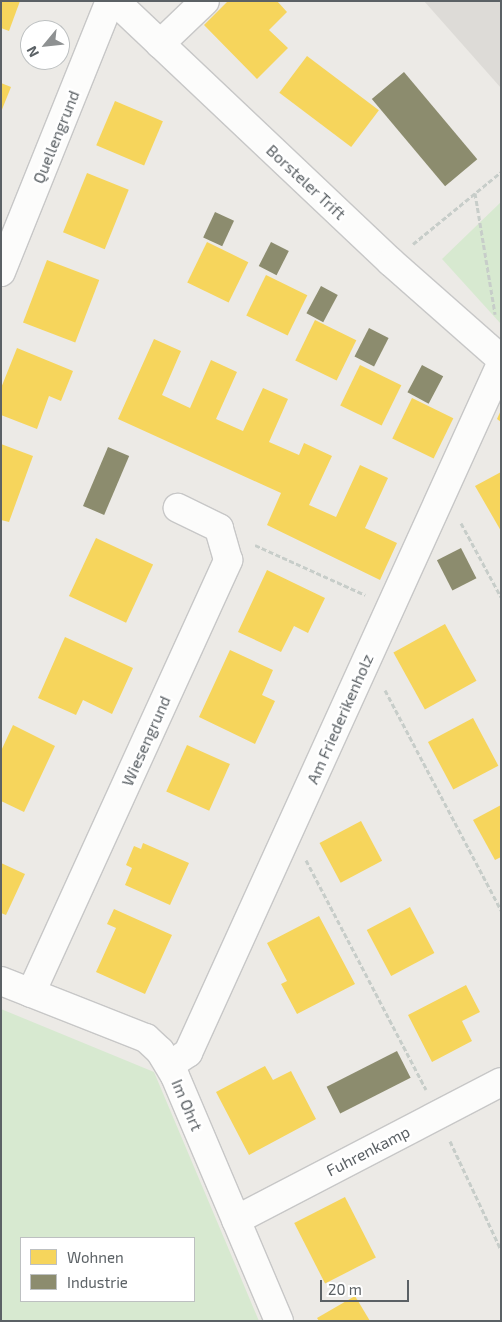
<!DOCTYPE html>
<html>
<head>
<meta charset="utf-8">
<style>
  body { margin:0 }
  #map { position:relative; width:502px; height:1322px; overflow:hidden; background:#eceae6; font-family:"Exo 2",sans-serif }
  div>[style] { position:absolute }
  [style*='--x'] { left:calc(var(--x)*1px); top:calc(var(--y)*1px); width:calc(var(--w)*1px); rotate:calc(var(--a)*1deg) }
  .industrial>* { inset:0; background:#dddbd7 }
  .green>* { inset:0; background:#d7e9d0 }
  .homes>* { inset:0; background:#f6d55c; transform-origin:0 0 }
  .industry>* { inset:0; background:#8c8c6e; transform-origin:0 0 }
  .path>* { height:3px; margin-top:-1.5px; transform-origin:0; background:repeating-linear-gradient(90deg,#c7cdc9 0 5px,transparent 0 7.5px) }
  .roads { filter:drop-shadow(1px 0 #c7c7c7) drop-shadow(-1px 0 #c7c7c7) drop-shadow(0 1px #c7c7c7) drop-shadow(0 -1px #c7c7c7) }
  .minor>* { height:28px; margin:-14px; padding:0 14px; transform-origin:14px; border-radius:14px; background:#fcfcfb }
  span { translate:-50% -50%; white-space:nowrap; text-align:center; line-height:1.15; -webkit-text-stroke:5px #fff; paint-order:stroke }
  .street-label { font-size:16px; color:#5b6165 }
  .frame { position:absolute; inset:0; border:2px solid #5b6165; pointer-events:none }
  .legend { position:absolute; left:20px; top:1237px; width:175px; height:65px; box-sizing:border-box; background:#fff; border:1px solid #bdc0c1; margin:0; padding:6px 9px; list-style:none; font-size:15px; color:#5b6165 }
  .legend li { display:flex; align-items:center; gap:10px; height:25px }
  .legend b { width:25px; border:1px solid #bdc0c1 }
  .north { position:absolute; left:20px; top:20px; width:50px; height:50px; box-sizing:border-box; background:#fff; border:1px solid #bdc0c1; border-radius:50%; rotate:242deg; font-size:14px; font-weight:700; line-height:20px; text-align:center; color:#5b6165 }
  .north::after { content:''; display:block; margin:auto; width:18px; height:22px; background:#8e9192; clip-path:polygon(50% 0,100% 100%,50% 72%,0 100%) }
  .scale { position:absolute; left:320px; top:1280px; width:89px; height:22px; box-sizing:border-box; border:2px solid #5b6165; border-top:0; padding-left:6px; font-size:15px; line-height:18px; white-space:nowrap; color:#5b6165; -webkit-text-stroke:4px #fff; paint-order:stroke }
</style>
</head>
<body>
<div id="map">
  <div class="industrial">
    <div style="clip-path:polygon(424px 1px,501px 1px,501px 88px)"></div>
  </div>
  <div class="green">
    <div style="clip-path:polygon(501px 202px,501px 324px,442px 259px)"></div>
    <div style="clip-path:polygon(evenodd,1px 1009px,154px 1072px,259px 1321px,1px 1321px,1px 1009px,21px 1238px,194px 1238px,194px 1301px,21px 1301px,21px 1238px)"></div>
  </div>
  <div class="homes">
    <div style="clip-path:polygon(1px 1px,20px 1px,9px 31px,1px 28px)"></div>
    <div style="clip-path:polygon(228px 1px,277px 1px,287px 12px,269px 30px,288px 48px,257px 79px,204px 25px)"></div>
    <div style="left:307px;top:56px;width:90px;height:46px;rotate:37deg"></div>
    <div style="clip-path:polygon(1px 83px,11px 87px,1px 112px)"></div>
    <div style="left:115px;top:101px;width:52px;height:48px;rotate:23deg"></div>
    <div style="left:87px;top:173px;width:45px;height:64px;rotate:22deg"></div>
    <div style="left:207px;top:242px;width:46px;height:45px;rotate:26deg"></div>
    <div style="left:47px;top:260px;width:56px;height:67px;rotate:21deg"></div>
    <div style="left:266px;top:275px;width:46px;height:45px;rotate:26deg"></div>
    <div style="left:315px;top:320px;width:46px;height:45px;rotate:26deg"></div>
    <div style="clip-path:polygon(154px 339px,181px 351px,162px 395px,190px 408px,211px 360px,237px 372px,216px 419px,243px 431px,263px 388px,288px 399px,269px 442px,299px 455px,304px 443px,332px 456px,309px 505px,336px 517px,360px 465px,388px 478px,365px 528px,397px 543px,380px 580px,267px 525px,281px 493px,118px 419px)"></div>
    <div style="clip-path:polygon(17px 348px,73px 371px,61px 401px,49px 396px,37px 429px,1px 415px,1px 388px)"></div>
    <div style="left:360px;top:365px;width:46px;height:45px;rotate:26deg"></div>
    <div style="left:412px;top:398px;width:46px;height:45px;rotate:26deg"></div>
    <div style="clip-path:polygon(501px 410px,501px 422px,497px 419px)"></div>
    <div style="clip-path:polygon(1px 444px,33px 456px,9px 522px,1px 520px)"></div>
    <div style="clip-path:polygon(501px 472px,501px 531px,475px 486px)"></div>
    <div style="left:96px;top:538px;width:63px;height:64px;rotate:25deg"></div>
    <div style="clip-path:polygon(267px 570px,325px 598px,308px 633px,294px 626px,281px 652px,238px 632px)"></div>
    <div style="left:445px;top:624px;width:65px;height:59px;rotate:61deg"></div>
    <div style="clip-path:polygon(65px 637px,133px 668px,112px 714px,83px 700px,76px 715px,38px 698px)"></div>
    <div style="clip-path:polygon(230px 650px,273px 670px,262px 695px,275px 701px,255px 744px,199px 717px)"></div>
    <div style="left:473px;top:718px;width:54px;height:51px;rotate:62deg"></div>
    <div style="clip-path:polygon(13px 725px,55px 746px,24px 812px,1px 801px,1px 751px)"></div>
    <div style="left:187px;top:745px;width:47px;height:51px;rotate:24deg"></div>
    <div style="clip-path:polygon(501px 805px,501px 857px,495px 860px,473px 820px)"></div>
    <div style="left:361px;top:821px;width:45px;height:47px;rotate:62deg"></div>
    <div style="clip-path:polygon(143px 843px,189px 863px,170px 905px,125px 885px,132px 868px,126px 865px,134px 846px,141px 849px)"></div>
    <div style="clip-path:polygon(1px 863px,25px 874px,6px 915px,1px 913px)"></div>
    <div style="left:410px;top:907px;width:52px;height:49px;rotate:62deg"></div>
    <div style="clip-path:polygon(114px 909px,172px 935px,145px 994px,96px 972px,116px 928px,107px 924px)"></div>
    <div style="clip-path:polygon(319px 916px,355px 984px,297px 1014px,281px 984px,287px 981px,267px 943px)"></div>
    <div style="clip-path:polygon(466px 985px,480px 1012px,462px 1021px,472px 1041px,432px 1062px,408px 1015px)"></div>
    <div style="clip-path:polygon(265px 1066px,273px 1080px,291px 1071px,316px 1119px,249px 1155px,216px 1092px)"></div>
    <div style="left:345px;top:1197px;width:68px;height:57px;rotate:63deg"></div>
    <div style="clip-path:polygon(355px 1296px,370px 1321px,319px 1321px,317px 1318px)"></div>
  </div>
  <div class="industry">
    <div style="left:404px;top:72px;width:114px;height:42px;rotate:50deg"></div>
    <div style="left:215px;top:212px;width:21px;height:28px;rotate:25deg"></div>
    <div style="left:271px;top:242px;width:20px;height:27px;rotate:27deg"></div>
    <div style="left:321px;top:286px;width:19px;height:31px;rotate:28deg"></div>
    <div style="left:369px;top:328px;width:22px;height:32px;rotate:27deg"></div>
    <div style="left:422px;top:365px;width:24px;height:31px;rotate:28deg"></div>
    <div style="left:108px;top:447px;width:23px;height:64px;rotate:23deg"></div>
    <div style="left:461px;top:548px;width:34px;height:27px;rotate:63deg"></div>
    <div style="left:397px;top:1051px;width:30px;height:79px;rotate:63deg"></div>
  </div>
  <div class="path">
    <div style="--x:475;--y:193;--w:123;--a:80.6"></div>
    <div style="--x:413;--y:244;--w:114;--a:-39.3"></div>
    <div style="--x:461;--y:523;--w:84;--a:61.6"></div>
    <div style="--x:255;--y:545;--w:121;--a:24.4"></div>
    <div style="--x:385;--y:690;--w:249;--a:62.2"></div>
    <div style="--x:306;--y:860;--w:259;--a:62.4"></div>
    <div style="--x:450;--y:1141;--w:120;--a:64.9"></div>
  </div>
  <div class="roads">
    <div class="minor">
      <div style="--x:115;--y:1;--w:380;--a:43.4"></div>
      <div style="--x:391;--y:262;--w:147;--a:41.4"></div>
      <div style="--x:160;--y:44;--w:62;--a:-43.7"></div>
      <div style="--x:1;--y:272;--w:292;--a:-68.1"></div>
      <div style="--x:1;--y:981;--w:156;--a:21.5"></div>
      <div style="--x:146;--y:1038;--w:19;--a:43"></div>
      <div style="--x:160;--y:1051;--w:29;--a:59"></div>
      <div style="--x:175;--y:1076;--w:266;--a:67"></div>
      <div style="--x:31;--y:993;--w:476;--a:-65.5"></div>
      <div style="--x:228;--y:560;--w:33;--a:-106"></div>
      <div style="--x:219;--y:528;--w:46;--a:-154"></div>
      <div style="--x:170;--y:1065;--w:22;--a:-34"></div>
      <div style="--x:188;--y:1053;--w:757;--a:-65.57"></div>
      <div style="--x:236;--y:1220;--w:299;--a:-27.5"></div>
    </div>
  </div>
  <div class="street-label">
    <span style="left:56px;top:137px;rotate:-68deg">Quellengrund</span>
    <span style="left:306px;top:182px;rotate:43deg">Borsteler Trift</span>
    <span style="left:340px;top:719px;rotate:-66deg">Am Friederikenholz</span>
    <span style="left:146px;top:741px;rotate:-66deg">Wiesengrund</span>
    <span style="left:187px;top:1105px;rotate:67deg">Im Ohrt</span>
    <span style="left:368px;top:1151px;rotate:-27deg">Fuhrenkamp</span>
  </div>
  <div class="frame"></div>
  <ul class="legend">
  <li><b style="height:14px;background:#f6d55c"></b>Wohnen</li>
  <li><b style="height:14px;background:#8c8c6e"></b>Industrie</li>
  </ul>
  <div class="north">N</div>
  <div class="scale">20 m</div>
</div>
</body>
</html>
